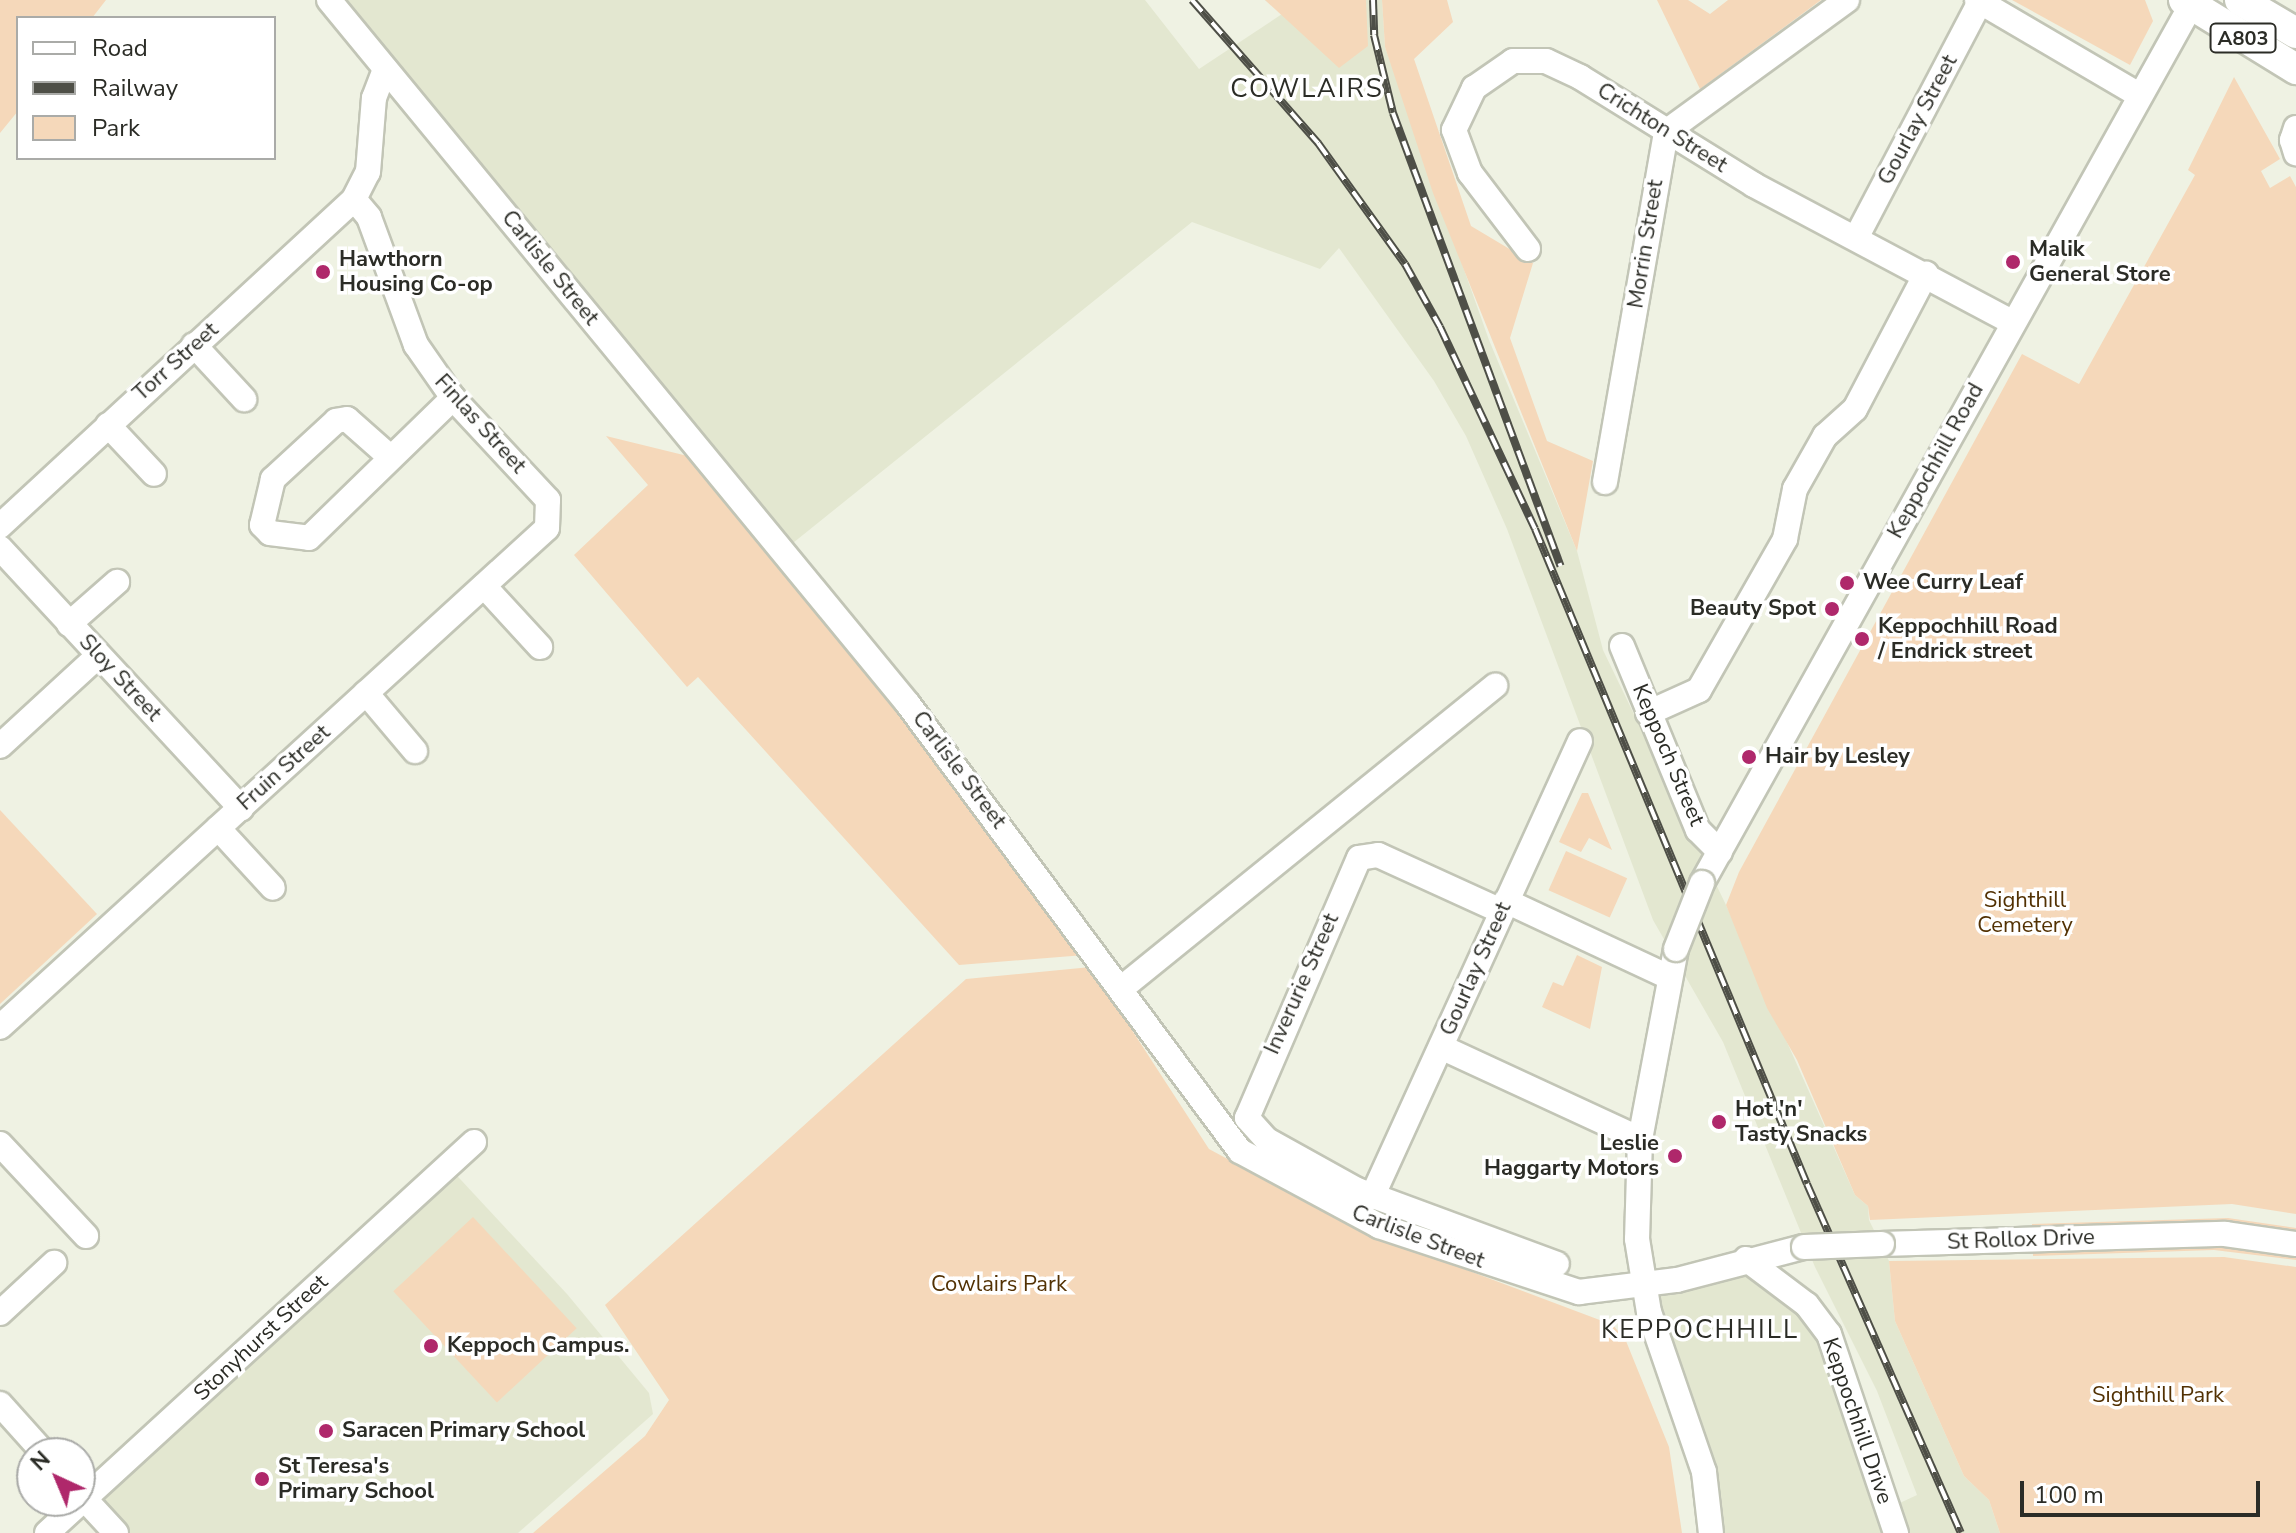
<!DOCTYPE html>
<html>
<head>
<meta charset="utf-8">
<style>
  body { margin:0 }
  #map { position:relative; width:2296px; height:1533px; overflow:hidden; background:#eff2e3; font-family:"Nunito Sans",sans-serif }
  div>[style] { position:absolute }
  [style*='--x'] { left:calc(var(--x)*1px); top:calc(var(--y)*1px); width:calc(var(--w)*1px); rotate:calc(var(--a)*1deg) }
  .built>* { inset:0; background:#e3e7d0 }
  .green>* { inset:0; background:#f5d8ba; transform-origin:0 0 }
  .roads { filter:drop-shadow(2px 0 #c2c5b6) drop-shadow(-2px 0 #c2c5b6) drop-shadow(0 2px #c2c5b6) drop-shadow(0 -2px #c2c5b6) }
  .minor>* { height:24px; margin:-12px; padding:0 12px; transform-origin:12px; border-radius:12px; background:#fff }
  .major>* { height:30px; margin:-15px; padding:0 15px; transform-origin:15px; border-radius:15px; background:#fff }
  .rail>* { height:8px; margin-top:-4px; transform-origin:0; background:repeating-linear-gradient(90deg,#fff 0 15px,#4e4f47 0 30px); box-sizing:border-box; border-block:2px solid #4e4f47 }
  .bridges { filter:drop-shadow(2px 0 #c2c5b6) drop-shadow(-2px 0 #c2c5b6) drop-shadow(0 2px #c2c5b6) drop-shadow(0 -2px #c2c5b6) }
  .minor-bridge>* { height:24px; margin:-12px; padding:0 12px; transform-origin:12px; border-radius:12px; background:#fff }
  .dots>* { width:22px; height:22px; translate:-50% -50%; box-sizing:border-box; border:4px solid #fff; border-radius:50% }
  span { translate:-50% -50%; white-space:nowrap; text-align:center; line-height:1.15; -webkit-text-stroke:7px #fff; paint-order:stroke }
  .shield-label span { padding:2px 6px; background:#fff; border:2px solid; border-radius:6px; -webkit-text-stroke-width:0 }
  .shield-label { font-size:20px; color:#2b2c26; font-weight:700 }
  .street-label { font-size:22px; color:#2b2c26 }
  .poi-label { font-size:22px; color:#2b2c26; font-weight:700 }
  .left { translate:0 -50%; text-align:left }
  .right { translate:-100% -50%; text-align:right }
  .park-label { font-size:22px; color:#523103 }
  .quarter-label { font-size:26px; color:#2b2c26; letter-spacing:2px }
  .legend { position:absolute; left:16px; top:16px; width:260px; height:144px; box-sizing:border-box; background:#fff; border:2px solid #aaaba8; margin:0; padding:10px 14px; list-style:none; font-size:24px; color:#2b2c26 }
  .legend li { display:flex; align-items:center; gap:16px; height:40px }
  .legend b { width:40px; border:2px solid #aaaba8 }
  .north { position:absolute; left:16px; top:1437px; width:80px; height:80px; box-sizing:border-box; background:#fff; border:2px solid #aaaba8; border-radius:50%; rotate:316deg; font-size:22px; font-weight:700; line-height:32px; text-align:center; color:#2b2c26 }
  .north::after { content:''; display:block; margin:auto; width:28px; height:36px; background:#af286b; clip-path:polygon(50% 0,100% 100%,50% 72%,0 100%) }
  .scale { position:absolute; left:2020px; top:1481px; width:240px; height:36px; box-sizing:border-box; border:4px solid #2b2c26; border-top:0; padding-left:10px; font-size:24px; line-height:28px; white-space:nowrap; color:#2b2c26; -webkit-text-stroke:6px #fff; paint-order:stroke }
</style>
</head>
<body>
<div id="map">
  <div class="built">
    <div style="clip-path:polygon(329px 0,1145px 0,1199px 69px,1282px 14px,1265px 0,1382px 0,1385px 47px,1489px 340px,1577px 551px,1603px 650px,1726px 905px,1855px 1195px,1868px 1206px,1869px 1220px,1889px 1261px,1895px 1321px,1964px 1476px,1989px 1500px,2000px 1533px,1711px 1533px,1643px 1287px,1746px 1259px,1807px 1305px,1889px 1508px,1917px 1495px,1877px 1391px,1815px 1267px,1723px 1042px,1653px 920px,1507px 529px,1466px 436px,1434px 381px,1339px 248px,1320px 269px,1192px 222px,783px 551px)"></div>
    <div style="clip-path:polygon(448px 1166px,567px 1294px,649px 1393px,653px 1414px,518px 1533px,118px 1533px,85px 1499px)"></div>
  </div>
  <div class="green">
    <div style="clip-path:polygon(0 0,106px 0,92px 18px,18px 18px,18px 111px,0 133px)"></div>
    <div style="clip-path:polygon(1265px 0,1366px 0,1368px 46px,1339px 68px)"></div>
    <div style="clip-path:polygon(1382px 0,1447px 0,1453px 22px,1414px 59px,1471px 226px,1533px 263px,1510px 338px,1547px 441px,1593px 461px,1577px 551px,1433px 193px,1385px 47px)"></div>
    <div style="clip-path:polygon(1657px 0,1688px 0,1710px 14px,1728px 0,1821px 0,1700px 89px)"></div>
    <div style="clip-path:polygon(2012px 0,2145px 0,2153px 21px,2130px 65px)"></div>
    <div style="clip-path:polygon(2234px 77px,2280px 159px,2261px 171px,2270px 188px,2290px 176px,2296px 187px,2296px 1214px,2232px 1204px,1870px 1220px,1868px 1206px,1855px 1195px,1797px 1060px,1767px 1008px,1726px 905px,1739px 872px,2022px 354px,2079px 384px,2195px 175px,2188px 170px)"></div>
    <div style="clip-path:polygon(606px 436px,708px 461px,1097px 954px,959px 965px,698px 677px,687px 687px,574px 555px,648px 485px)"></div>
    <div style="clip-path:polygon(1582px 793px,1588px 793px,1612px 850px,1589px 838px,1581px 852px,1559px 842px)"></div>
    <div style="clip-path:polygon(0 810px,97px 914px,0 1004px)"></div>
    <div style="left:1566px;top:851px;width:67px;height:43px;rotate:24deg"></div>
    <div style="clip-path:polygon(1577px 955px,1602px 967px,1590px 1029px,1542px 1007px,1553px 982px,1563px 986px)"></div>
    <div style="clip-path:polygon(1091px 967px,1209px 1149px,1355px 1228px,1613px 1325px,1626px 1341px,1669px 1447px,1682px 1533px,533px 1533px,645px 1436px,669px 1400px,605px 1305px,966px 979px)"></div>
    <div style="left:473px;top:1217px;width:152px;height:109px;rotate:47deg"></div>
    <div style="clip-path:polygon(2228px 1218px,2296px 1228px,2296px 1233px,2230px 1223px,2032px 1228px,2032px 1224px)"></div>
    <div style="clip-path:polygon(2225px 1245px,2296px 1255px,2296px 1260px,2214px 1250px,2033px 1256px,2033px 1250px)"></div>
    <div style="clip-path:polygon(2224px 1257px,2296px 1267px,2296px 1533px,2000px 1533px,1989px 1500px,1964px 1476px,1895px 1321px,1889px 1261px)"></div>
  </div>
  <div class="roads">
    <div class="minor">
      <div style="--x:329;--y:0;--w:912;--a:50.56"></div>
      <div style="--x:908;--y:704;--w:557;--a:53.4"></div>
      <div style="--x:1240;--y:1151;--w:158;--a:28.3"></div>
      <div style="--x:1379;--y:1226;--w:211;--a:18.3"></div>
      <div style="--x:1579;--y:1292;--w:99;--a:-7"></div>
      <div style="--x:1677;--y:1280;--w:131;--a:-14.6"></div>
      <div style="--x:1977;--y:0;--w:188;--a:30.4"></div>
      <div style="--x:2296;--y:128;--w:13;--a:108"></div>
      <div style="--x:2292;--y:140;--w:14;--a:73"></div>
      <div style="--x:1856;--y:238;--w:267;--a:-62.3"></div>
      <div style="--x:1528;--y:249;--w:96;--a:-127.3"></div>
      <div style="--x:1470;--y:173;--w:46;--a:-110.4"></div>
      <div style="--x:1454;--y:130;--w:47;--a:-64.5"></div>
      <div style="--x:1474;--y:88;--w:47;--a:-34.7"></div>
      <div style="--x:1513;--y:61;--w:33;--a:0"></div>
      <div style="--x:1546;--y:61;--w:38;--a:25"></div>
      <div style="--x:1580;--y:77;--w:205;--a:31.8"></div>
      <div style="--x:1754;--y:185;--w:293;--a:28"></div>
      <div style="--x:194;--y:345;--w:74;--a:47.2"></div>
      <div style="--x:108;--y:425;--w:67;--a:46.8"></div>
      <div style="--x:390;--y:457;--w:57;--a:-138.5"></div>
      <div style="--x:347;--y:419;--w:11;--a:170"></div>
      <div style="--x:336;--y:421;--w:86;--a:137.4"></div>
      <div style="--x:273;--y:479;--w:47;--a:103.4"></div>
      <div style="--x:262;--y:525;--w:11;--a:45"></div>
      <div style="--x:270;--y:533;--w:39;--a:7"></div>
      <div style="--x:309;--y:538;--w:201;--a:-44.2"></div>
      <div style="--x:1605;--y:482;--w:355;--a:-80.1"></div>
      <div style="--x:1666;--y:132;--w:224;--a:-36.1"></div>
      <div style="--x:0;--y:526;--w:482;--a:-42.7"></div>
      <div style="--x:354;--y:199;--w:30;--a:-63"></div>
      <div style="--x:368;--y:172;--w:74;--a:-85.4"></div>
      <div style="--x:374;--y:98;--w:31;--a:-69"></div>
      <div style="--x:0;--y:548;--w:355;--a:47.2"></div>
      <div style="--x:484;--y:586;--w:83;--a:47.4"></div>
      <div style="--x:69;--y:624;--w:64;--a:-41.2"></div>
      <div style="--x:1622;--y:646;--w:199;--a:67.6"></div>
      <div style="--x:1698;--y:830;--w:31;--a:45"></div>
      <div style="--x:366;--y:693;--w:76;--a:49.8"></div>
      <div style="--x:1648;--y:713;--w:56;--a:-24.3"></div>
      <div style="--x:1699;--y:690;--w:174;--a:-60.3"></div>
      <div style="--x:1785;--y:539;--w:51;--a:-78.7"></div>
      <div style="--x:1795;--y:489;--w:61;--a:-60.5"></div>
      <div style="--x:1825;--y:436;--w:40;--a:-42"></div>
      <div style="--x:1855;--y:409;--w:153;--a:-62.3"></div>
      <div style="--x:0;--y:746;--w:134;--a:-42.6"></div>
      <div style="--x:218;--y:828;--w:81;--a:47.5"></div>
      <div style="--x:1702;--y:883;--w:1011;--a:-60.87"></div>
      <div style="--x:1506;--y:901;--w:178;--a:25"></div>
      <div style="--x:1501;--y:911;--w:135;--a:-155.5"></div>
      <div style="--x:1378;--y:855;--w:19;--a:171"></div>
      <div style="--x:1359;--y:858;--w:283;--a:113.3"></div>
      <div style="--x:1247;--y:1118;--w:30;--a:48"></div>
      <div style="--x:1267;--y:1140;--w:103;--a:29.1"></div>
      <div style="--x:1357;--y:1190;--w:213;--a:20.3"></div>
      <div style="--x:1676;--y:949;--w:193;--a:100.7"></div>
      <div style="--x:1640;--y:1139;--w:100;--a:91.7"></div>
      <div style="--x:1637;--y:1239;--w:74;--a:80.7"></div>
      <div style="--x:1649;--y:1312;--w:169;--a:71"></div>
      <div style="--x:1704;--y:1472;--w:61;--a:83.5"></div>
      <div style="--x:1123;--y:987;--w:479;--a:-39"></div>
      <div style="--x:0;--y:1027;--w:740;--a:-42.37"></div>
      <div style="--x:547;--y:528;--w:28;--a:-88"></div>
      <div style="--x:548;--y:500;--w:139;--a:-133"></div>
      <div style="--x:453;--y:398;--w:65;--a:-124.9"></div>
      <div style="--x:416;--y:345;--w:136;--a:-110.2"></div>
      <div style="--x:369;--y:217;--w:23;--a:-130"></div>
      <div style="--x:1441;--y:1047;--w:219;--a:24.8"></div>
      <div style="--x:0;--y:1144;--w:126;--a:46.9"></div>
      <div style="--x:1372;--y:1197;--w:501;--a:-65.48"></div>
      <div style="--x:1882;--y:1244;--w:343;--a:-1.7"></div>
      <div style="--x:2225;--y:1234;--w:72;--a:8"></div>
      <div style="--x:1746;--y:1259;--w:76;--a:37"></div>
      <div style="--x:1807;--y:1305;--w:36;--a:53"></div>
      <div style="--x:1829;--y:1334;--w:210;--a:71.4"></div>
      <div style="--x:0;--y:1313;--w:74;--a:-42.8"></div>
      <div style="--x:0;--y:1404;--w:66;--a:48.1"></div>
      <div style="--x:80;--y:1494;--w:53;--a:47.3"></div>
      <div style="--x:47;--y:1533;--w:579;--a:-42.48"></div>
    </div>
    <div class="major">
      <div style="--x:2184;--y:0;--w:132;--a:31.6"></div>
      <div style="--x:2240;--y:0;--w:65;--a:30.5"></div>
    </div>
  </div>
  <div class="rail">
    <div style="--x:1192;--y:0;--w:191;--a:48.6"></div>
    <div style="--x:1318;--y:143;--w:149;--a:54.3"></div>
    <div style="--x:1405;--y:264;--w:72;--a:60.9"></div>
    <div style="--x:1440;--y:327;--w:223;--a:64.8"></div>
    <div style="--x:1535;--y:529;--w:709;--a:67.45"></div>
    <div style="--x:1807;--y:1184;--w:381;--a:66.2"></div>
    <div style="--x:1373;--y:0;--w:35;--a:88"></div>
    <div style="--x:1374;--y:35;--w:80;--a:76.3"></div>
    <div style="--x:1393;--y:113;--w:483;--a:69.7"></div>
  </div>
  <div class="bridges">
    <div class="minor-bridge">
      <div style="--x:1676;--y:949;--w:71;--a:-68.5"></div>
      <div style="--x:1804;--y:1247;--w:78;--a:-2.2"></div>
    </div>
  </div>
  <div class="dots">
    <div style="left:2013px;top:262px;background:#af286b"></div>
    <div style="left:323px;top:272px;background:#af286b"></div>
    <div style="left:1847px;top:583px;background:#af286b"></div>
    <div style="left:1832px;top:609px;background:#af286b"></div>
    <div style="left:1862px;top:639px;background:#af286b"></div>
    <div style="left:1749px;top:757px;background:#af286b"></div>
    <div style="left:1719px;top:1122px;background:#af286b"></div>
    <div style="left:1675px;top:1156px;background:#af286b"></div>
    <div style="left:431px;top:1346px;background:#af286b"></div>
    <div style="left:326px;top:1431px;background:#af286b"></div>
    <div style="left:262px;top:1479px;background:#af286b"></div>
  </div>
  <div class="shield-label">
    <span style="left:2243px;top:38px">A803</span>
  </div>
  <div class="street-label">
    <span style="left:1918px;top:120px;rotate:-62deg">Gourlay Street</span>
    <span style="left:1662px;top:128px;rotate:32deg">Crichton Street</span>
    <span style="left:1646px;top:244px;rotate:-81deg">Morrin Street</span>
    <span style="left:550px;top:268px;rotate:51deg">Carlisle Street</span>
    <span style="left:176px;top:362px;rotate:-42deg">Torr Street</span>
    <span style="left:480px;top:424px;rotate:48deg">Finlas Street</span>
    <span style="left:1936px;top:461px;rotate:-61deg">Keppochhill Road</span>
    <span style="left:120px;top:678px;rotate:47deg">Sloy Street</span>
    <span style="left:1668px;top:755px;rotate:67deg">Keppoch Street</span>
    <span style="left:284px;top:768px;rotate:-42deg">Fruin Street</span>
    <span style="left:959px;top:770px;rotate:53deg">Carlisle Street</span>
    <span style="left:1476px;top:969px;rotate:-66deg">Gourlay Street</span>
    <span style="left:1302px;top:984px;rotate:-66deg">Inverurie Street</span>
    <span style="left:1418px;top:1237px;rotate:21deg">Carlisle Street</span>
    <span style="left:2021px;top:1240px;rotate:-2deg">St Rollox Drive</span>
    <span style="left:261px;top:1338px;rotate:-43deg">Stonyhurst Street</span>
    <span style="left:1857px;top:1421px;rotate:71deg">Keppochhill Drive</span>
  </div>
  <div class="poi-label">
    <span class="left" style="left:2029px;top:262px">Malik<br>General Store</span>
    <span class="left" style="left:339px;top:272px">Hawthorn<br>Housing Co-op</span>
    <span class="left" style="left:1863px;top:583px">Wee Curry Leaf</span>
    <span class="right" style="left:1816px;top:609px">Beauty Spot</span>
    <span class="left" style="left:1878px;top:639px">Keppochhill Road<br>/ Endrick street</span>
    <span class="left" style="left:1765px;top:757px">Hair by Lesley</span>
    <span class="left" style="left:1735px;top:1122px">Hot 'n'<br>Tasty Snacks</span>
    <span class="right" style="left:1659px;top:1156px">Leslie<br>Haggarty Motors</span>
    <span class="left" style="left:447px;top:1346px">Keppoch Campus.</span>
    <span class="left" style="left:342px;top:1431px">Saracen Primary School</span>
    <span class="left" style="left:278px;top:1479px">St Teresa's<br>Primary School</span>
  </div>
  <div class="park-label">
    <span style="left:2025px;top:913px">Sighthill<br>Cemetery</span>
    <span style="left:999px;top:1285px">Cowlairs Park</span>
    <span style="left:2158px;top:1396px">Sighthill Park</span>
  </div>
  <div class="quarter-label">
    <span style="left:1307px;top:89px">COWLAIRS</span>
    <span style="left:1700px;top:1330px">KEPPOCHHILL</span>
  </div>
  <ul class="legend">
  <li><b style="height:10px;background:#fff"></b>Road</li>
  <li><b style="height:10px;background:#4e4f47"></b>Railway</li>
  <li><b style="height:22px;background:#f5d8ba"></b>Park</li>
  </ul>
  <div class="north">N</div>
  <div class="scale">100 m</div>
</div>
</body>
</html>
